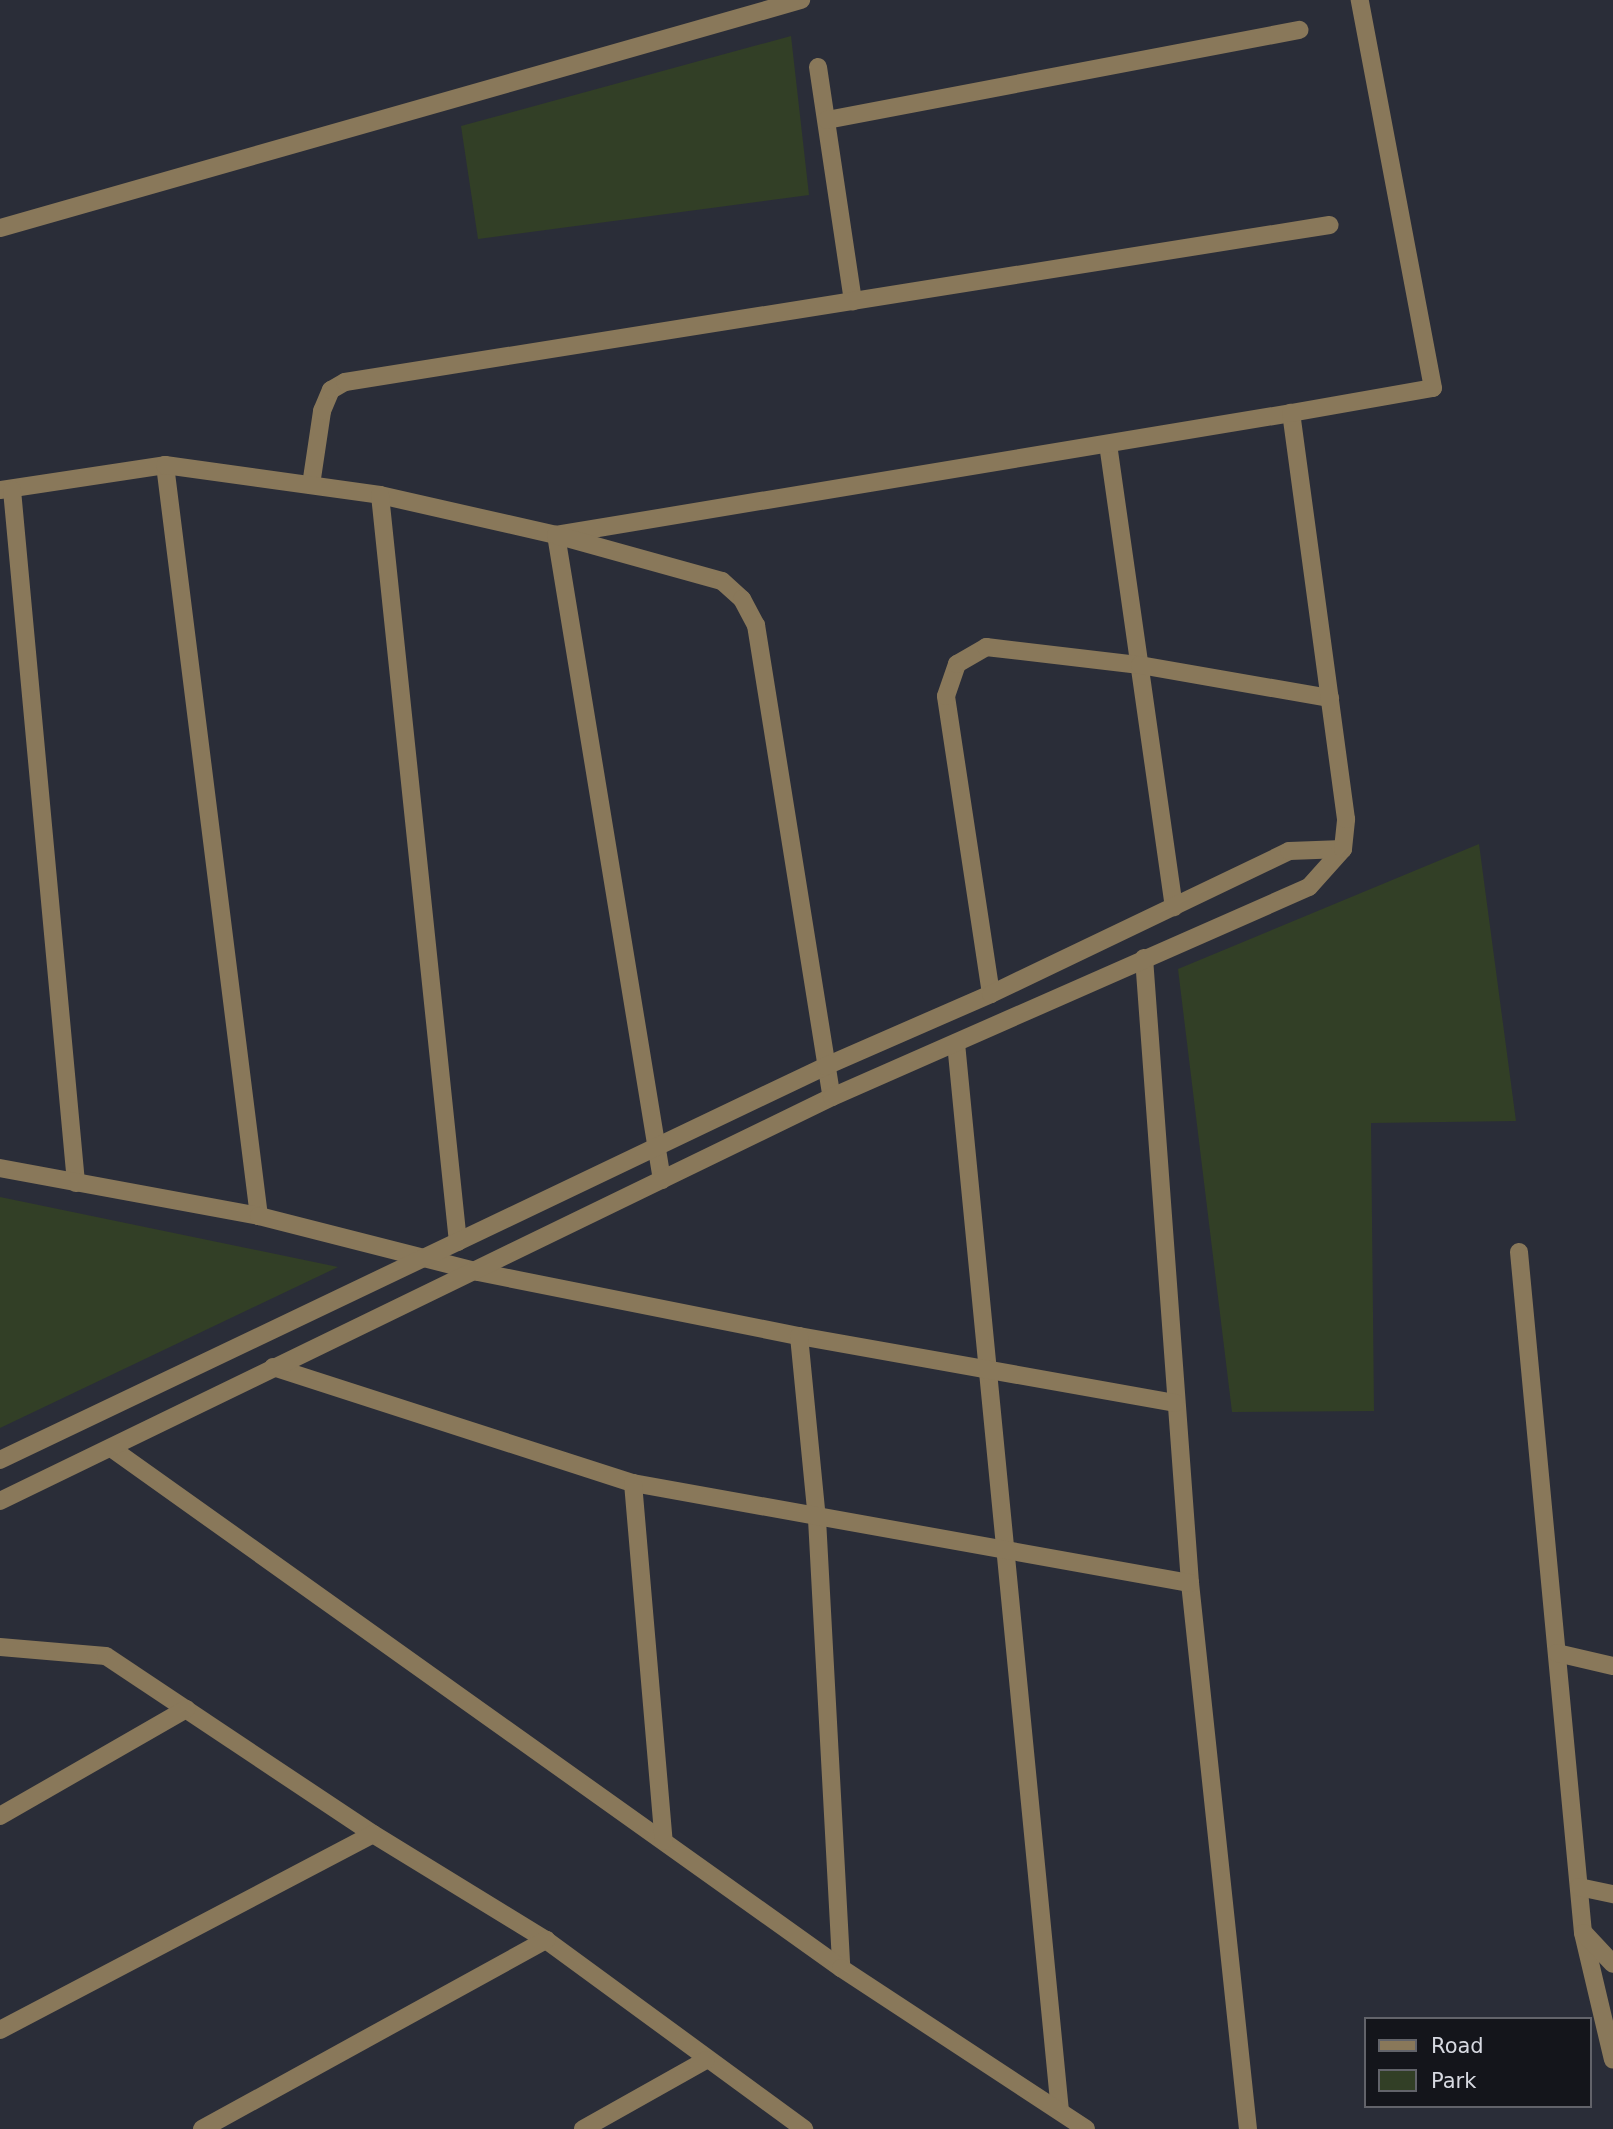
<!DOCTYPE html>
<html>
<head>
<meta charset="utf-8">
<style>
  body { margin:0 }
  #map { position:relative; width:1613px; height:2129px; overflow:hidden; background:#2a2d38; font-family:"DejaVu Sans",sans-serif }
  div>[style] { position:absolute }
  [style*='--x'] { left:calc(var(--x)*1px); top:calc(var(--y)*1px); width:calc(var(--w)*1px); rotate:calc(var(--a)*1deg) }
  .green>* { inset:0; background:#323f26 }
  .minor>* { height:18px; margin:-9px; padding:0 9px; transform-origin:9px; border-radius:9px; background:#89785a }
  span { translate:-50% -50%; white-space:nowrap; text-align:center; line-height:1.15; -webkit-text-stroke:5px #14151b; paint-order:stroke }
  .legend { position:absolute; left:1364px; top:2017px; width:228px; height:91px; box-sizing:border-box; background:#14151b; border:2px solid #62636a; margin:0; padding:9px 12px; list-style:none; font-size:21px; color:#d7d9e1 }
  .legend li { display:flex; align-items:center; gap:14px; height:35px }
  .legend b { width:35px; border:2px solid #62636a }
</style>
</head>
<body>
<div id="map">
  <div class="green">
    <div style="clip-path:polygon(791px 36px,809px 195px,478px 239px,461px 126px)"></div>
    <div style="clip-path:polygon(1479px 844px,1516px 1121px,1371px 1123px,1374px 1411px,1232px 1412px,1178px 969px)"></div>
    <div style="clip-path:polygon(0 1197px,338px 1267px,0 1428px)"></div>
  </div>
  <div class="minor">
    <div style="--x:818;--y:67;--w:237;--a:81.5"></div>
    <div style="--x:827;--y:120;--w:481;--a:-10.8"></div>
    <div style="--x:0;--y:228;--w:833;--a:-15.89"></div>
    <div style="--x:1108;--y:444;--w:468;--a:81.9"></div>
    <div style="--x:165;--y:465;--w:757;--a:82.87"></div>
    <div style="--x:311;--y:485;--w:75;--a:-81.5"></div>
    <div style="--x:322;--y:411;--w:23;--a:-67"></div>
    <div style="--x:331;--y:390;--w:16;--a:-30"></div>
    <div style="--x:345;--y:382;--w:997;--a:-9.06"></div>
    <div style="--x:0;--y:490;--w:167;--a:-8.6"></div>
    <div style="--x:165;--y:465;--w:217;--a:7.9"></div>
    <div style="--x:380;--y:495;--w:180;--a:12.8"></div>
    <div style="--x:556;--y:535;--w:745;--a:-9.42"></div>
    <div style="--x:12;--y:490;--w:696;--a:84.72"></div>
    <div style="--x:380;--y:495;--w:751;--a:84.04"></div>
    <div style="--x:1144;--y:958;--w:627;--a:85.79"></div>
    <div style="--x:1190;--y:1583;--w:549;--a:83.94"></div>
    <div style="--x:991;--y:994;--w:301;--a:-98.6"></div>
    <div style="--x:946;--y:696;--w:34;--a:-71"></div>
    <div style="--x:957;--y:664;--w:34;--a:-30"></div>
    <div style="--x:986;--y:647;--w:155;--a:6.7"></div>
    <div style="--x:1140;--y:665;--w:193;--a:9.9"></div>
    <div style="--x:956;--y:1043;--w:1073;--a:84.44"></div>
    <div style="--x:0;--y:1168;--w:263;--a:10.5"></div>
    <div style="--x:259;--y:1216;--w:226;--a:14.3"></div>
    <div style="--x:478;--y:1272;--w:327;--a:11.3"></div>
    <div style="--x:799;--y:1336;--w:382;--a:10.1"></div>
    <div style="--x:662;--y:1180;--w:654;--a:-99.33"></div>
    <div style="--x:556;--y:535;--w:172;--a:15.5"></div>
    <div style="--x:722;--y:581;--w:27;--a:42"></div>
    <div style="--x:742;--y:599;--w:30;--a:62"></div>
    <div style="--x:756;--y:625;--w:478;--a:80.9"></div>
    <div style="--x:1519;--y:1252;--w:684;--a:84.63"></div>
    <div style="--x:1583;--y:1933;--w:130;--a:76.7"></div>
    <div style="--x:799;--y:1336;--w:184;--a:84.4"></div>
    <div style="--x:817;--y:1519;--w:450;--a:86.9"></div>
    <div style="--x:273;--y:1367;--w:378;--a:17.9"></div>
    <div style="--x:633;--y:1483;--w:566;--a:10.18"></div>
    <div style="--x:111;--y:1448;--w:896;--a:35.46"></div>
    <div style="--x:841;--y:1968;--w:293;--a:33.3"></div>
    <div style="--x:0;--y:1460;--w:915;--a:-25.5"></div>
    <div style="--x:826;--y:1066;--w:180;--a:-23.6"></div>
    <div style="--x:991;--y:994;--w:331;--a:-25.6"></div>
    <div style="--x:1289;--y:851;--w:54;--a:-2.1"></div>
    <div style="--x:633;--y:1483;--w:359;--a:85.1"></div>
    <div style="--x:0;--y:1501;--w:925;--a:-25.9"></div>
    <div style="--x:832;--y:1097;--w:521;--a:-23.76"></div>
    <div style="--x:1309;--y:887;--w:51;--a:-48.2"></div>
    <div style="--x:1343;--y:849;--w:30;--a:-84"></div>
    <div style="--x:1346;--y:819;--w:410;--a:-97.7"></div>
    <div style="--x:1291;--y:413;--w:144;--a:-10"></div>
    <div style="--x:1433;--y:388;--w:395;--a:-100.7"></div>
    <div style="--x:0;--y:1647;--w:106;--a:4.9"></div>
    <div style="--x:106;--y:1656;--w:321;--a:33.7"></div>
    <div style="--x:373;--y:1834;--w:203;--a:31.5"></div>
    <div style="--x:546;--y:1940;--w:320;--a:36.2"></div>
    <div style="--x:1557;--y:1653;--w:57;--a:13.1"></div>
    <div style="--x:0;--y:1816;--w:215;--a:-29.9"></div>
    <div style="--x:1579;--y:1887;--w:35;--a:12"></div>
    <div style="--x:1584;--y:1933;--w:42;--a:46.9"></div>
    <div style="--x:0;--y:2030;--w:421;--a:-27.7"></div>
    <div style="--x:202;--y:2129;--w:393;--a:-28.8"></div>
    <div style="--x:583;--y:2129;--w:141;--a:-29.3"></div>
  </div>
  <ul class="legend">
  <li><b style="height:9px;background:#89785a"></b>Road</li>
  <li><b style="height:19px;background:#323f26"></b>Park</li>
  </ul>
</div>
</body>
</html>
